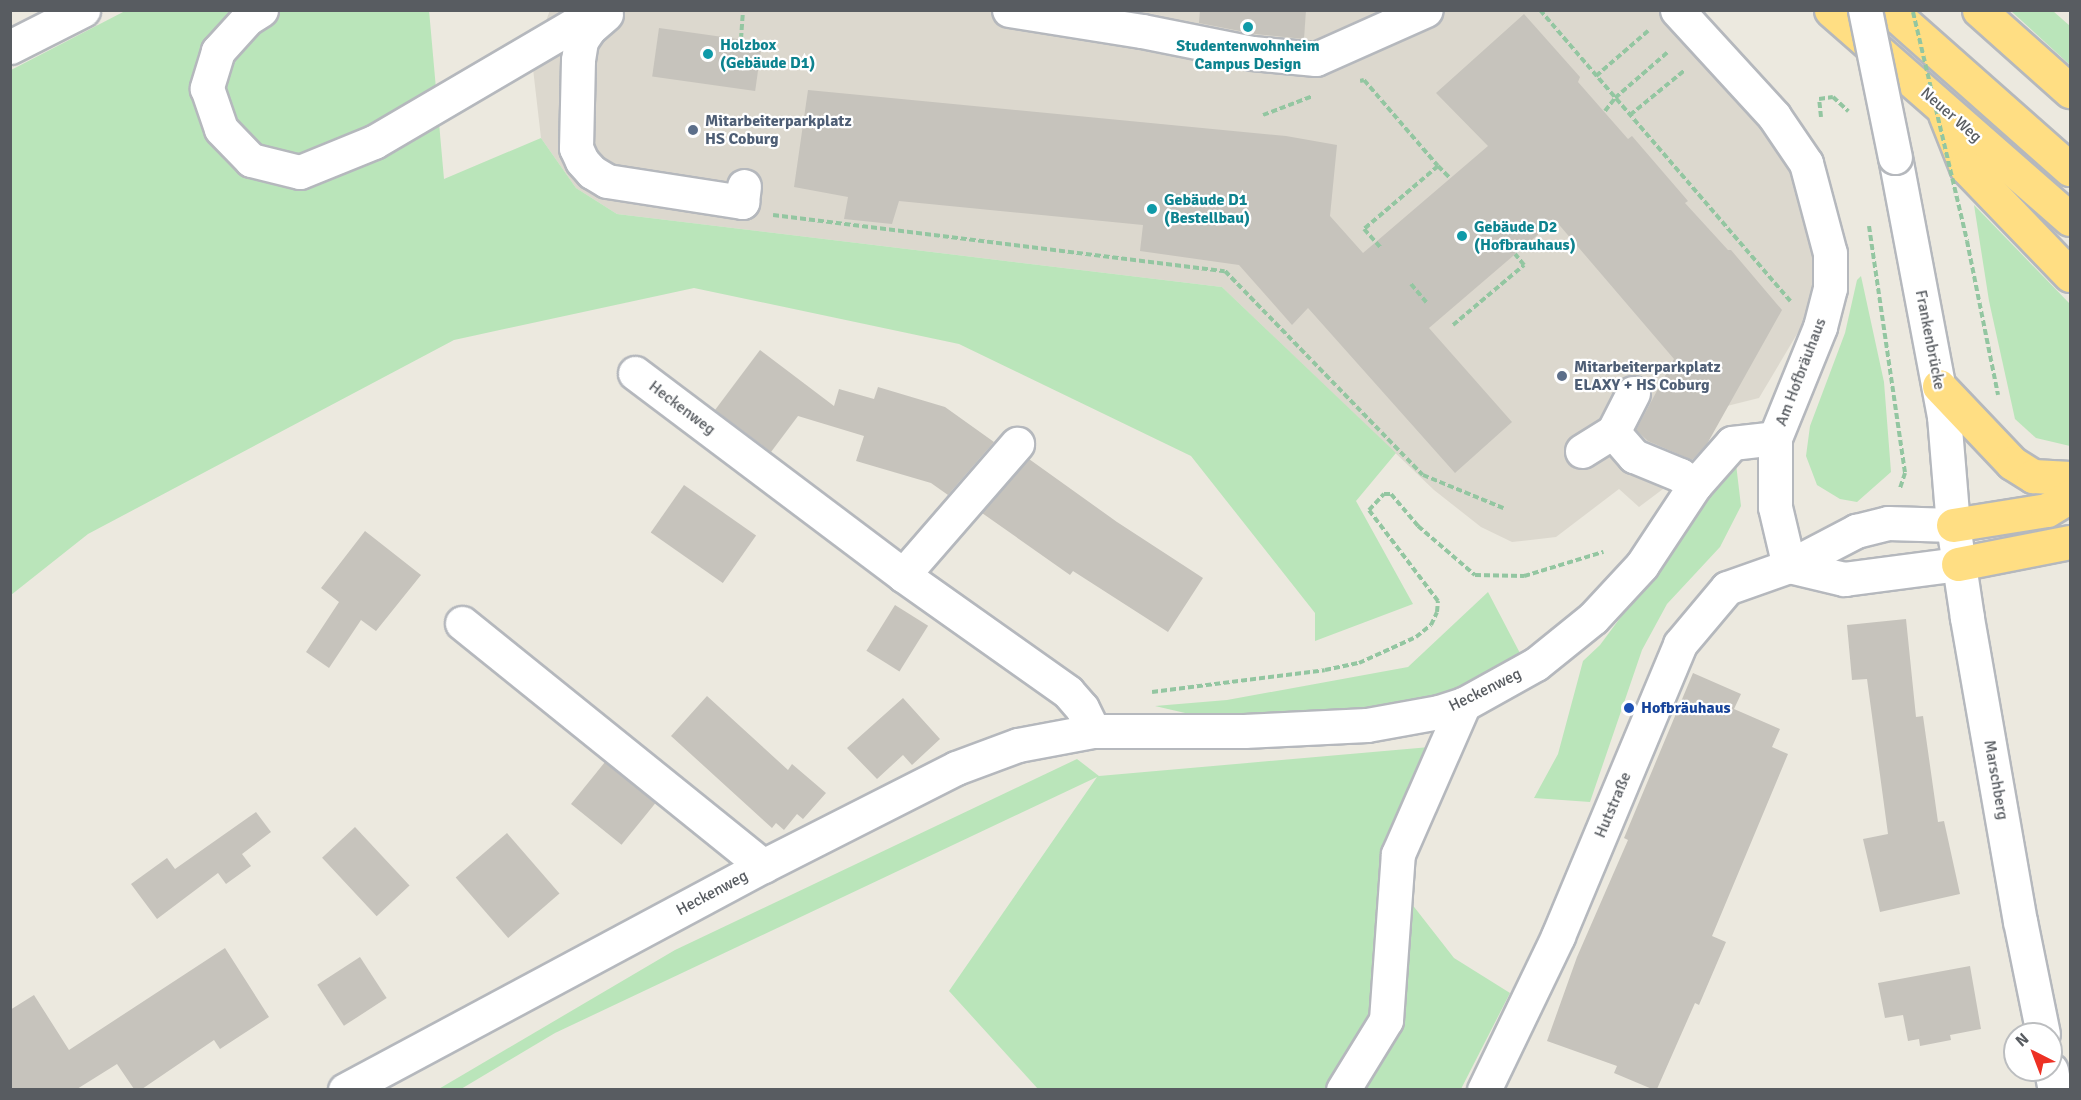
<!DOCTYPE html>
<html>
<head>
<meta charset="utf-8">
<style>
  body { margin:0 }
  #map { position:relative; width:2081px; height:1100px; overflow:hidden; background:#ece9df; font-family:Signika,sans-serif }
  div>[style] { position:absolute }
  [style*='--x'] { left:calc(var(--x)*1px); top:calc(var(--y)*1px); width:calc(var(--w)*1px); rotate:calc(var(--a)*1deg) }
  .education>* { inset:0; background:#dcd8ce }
  .green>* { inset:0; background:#bae5ba }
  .building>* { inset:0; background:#c6c3bc; transform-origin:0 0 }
  .path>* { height:4px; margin-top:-2px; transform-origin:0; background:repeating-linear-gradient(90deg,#93c6a1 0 6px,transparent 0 9px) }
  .roads { filter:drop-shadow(2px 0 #b5b8bd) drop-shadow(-2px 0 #b5b8bd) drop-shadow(0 2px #b5b8bd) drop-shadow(0 -2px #b5b8bd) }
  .minor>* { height:33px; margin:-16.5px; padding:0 16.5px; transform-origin:16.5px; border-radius:16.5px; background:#fff }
  .highway>* { height:33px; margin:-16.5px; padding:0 16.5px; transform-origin:16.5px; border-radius:16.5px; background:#ffde83 }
  .path-bridge>* { height:4px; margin-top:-2px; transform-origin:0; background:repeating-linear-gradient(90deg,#93c6a1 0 6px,transparent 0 9px) }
  .bridges { filter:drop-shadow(2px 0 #b5b8bd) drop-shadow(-2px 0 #b5b8bd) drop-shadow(0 2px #b5b8bd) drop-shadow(0 -2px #b5b8bd) }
  .minor-bridge>* { height:33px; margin:-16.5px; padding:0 16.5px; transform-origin:16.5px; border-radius:16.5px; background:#fff }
  .dots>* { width:16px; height:16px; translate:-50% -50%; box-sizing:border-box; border:3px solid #fff; border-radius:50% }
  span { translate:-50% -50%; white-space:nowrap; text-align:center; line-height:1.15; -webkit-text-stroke:4.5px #fff; paint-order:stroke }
  .culture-label { font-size:16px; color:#0d838f; font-weight:700 }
  .left { translate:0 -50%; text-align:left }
  .street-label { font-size:16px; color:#585c61 }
  .service-label { font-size:16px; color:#4e5e75; font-weight:700 }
  .transit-label { font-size:16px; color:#164399; font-weight:700 }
  .frame { position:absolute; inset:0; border:12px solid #585c61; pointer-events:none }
  .north { position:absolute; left:2003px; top:1022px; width:60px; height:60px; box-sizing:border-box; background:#fff; border:2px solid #bcbec0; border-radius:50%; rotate:318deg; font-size:16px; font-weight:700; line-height:24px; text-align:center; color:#585c61 }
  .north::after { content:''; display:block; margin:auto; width:21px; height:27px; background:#ed3124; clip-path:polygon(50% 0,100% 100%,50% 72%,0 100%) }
</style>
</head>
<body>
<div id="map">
  <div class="education">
    <div style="clip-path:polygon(550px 10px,1659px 11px,1789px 158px,1811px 225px,1816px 302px,1759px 398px,1727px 406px,1695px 465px,1639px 507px,1619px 489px,1556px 537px,1512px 542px,1481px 527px,1434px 490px,1222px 287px,617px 214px,576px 188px,541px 138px,532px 60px)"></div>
  </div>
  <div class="green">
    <div style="clip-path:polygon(429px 10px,444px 179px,541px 138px,576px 188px,617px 214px,1222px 287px,1396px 453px,1356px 501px,1413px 604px,1315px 641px,1315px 613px,1191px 456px,959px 344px,694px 288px,454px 340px,88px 534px,11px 595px,11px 70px,125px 11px)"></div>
    <div style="clip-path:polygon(2011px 11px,2053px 11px,2070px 26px,2070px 65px)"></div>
    <div style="clip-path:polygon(1974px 205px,2070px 304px,2070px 446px,2036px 438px,2015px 419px,1989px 301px)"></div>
    <div style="clip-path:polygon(1861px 276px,1884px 382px,1891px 472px,1857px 502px,1840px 499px,1817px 485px,1806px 456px,1810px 426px,1845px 333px,1857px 280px)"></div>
    <div style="clip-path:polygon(1736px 464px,1741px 506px,1720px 547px,1667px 604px,1642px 650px,1590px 802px,1534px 798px,1558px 754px,1583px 661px,1600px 645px,1661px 563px,1702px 483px)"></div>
    <div style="clip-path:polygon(1488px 592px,1522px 657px,1468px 686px,1399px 707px,1211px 719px,1155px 706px,1227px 700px,1408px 667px)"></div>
    <div style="clip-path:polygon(1430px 747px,1386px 871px,1454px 958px,1510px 993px,1461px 1089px,1038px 1089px,949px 991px,1097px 777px,555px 1033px,461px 1089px,437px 1090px,675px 950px,1077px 759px,1099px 776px)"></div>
  </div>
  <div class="building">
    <div style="clip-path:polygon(1200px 10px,1306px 10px,1304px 39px,1255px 34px,1199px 23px)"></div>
    <div style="clip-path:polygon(1524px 14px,1580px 77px,1578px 82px,1628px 139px,1632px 136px,1688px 201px,1685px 203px,1728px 250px,1731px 250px,1782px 310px,1707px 444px,1692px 460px,1648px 441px,1636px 430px,1674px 359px,1555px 220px,1429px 328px,1512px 422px,1455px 473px,1308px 308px,1292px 325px,1239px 265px,1140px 251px,1143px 225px,899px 201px,892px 224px,844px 219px,848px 197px,794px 187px,808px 90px,1286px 136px,1337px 145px,1330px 216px,1363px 253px,1488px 146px,1436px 93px)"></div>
    <div style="left:659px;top:28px;width:104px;height:49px;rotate:8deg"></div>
    <div style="clip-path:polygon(760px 350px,834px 406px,839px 389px,874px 399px,878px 387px,945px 407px,994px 442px,948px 495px,931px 483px,856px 461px,864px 436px,798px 416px,771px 452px,715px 410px)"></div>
    <div style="clip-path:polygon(1029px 459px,1117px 522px,1203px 578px,1168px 632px,1073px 571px,1070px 575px,982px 513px)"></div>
    <div style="left:684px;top:485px;width:88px;height:58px;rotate:35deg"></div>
    <div style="clip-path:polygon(365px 531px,421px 575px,376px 631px,361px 620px,329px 668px,306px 652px,339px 602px,321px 588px)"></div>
    <div style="left:895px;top:605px;width:39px;height:54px;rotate:32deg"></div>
    <div style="clip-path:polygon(1906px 619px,1916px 717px,1923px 716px,1938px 822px,1944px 821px,1960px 894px,1880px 912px,1863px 839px,1888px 834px,1867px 679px,1852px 680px,1847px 625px)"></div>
    <div style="clip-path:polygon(1693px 673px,1741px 694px,1734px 709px,1780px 729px,1772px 747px,1788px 754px,1712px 936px,1726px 942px,1699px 1005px,1695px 1003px,1657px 1089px,1652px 1089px,1614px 1073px,1617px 1066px,1547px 1041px,1577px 957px,1628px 840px,1624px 838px)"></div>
    <div style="clip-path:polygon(707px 696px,788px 770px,792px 764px,826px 793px,803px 819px,797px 814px,784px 830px,776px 823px,772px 828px,671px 736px)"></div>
    <div style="clip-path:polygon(903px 698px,940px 739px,912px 765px,903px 755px,877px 779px,847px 748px)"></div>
    <div style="left:605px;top:762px;width:65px;height:54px;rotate:39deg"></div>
    <div style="clip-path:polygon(256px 812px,271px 832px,242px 854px,251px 866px,226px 884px,218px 873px,157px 919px,131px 884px,167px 858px,175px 869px)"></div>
    <div style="left:355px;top:827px;width:80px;height:45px;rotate:47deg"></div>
    <div style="left:507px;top:833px;width:80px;height:68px;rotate:49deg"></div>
    <div style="clip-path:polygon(225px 948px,269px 1017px,220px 1049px,214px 1040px,142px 1089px,134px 1089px,117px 1064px,77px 1089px,10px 1089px,10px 1010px,34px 995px,69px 1050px)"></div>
    <div style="left:360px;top:957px;width:49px;height:51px;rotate:57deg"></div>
    <div style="clip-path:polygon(1970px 966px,1981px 1029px,1950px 1035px,1951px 1040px,1920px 1046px,1919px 1039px,1908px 1041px,1903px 1015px,1885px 1018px,1878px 983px)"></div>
  </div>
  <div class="path">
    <div style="--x:1540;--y:10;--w:384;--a:49.3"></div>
    <div style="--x:741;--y:39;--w:29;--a:-86"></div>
    <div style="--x:1596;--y:76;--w:69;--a:-40.9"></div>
    <div style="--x:1360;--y:81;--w:4;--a:-14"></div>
    <div style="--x:1364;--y:80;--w:113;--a:49.3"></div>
    <div style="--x:1438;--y:166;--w:97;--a:139.6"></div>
    <div style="--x:1364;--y:229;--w:25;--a:48"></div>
    <div style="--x:1605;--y:111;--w:16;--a:-52"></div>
    <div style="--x:1615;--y:98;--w:70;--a:-41"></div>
    <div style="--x:1263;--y:115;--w:53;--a:-20.8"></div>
    <div style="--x:1630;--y:115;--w:71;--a:-39.3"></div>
    <div style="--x:1821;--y:117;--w:18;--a:-96"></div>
    <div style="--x:1819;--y:99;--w:14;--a:-8"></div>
    <div style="--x:1833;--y:97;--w:21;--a:43"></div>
    <div style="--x:1438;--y:166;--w:16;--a:45"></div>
    <div style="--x:773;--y:215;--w:455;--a:7.1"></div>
    <div style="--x:1225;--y:271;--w:284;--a:45.9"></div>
    <div style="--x:1423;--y:475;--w:87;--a:22.4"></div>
    <div style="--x:1869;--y:226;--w:250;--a:81.7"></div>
    <div style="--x:1905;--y:473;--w:16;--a:108"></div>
    <div style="--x:1967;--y:241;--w:157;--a:78.6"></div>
    <div style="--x:1411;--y:284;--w:25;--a:50"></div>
    <div style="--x:1453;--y:325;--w:93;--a:-40.2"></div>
    <div style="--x:1524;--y:265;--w:14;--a:-129"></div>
    <div style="--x:1152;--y:692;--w:174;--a:-7.2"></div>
    <div style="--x:1325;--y:670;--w:35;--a:-12"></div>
    <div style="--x:1359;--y:663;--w:63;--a:-24.5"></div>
    <div style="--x:1416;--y:637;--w:19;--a:-39"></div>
    <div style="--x:1431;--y:625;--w:14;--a:-65"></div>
    <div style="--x:1437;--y:612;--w:11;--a:-85"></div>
    <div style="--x:1438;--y:601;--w:114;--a:-127.2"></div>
    <div style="--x:1369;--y:510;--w:22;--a:-47"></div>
    <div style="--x:1384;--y:494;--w:7;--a:0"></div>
    <div style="--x:1391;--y:494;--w:42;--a:49.8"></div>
    <div style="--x:1418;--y:526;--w:75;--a:40.7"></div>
    <div style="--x:1475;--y:575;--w:49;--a:1.2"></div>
    <div style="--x:1524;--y:576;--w:83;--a:-16.9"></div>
  </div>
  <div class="roads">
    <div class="minor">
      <div style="--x:261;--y:10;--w:15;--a:148"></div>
      <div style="--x:248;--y:18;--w:45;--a:132.3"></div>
      <div style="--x:218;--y:51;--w:39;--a:107"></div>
      <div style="--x:207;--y:88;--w:43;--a:71.1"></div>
      <div style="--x:221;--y:129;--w:43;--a:45.9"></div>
      <div style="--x:251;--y:160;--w:50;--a:13.8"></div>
      <div style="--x:300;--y:172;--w:80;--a:-22.1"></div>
      <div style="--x:374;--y:142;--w:261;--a:-30.4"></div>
      <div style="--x:1009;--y:10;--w:135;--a:9"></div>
      <div style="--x:1142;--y:31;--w:112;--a:11.3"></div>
      <div style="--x:1252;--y:53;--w:64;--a:5.4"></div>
      <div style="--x:1316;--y:59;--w:120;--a:-24"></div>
      <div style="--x:1677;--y:10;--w:144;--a:47.5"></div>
      <div style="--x:1774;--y:116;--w:57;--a:55.8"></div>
      <div style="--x:1806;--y:163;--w:93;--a:75.1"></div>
      <div style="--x:1830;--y:253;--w:35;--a:90"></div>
      <div style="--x:1830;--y:288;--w:40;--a:104.4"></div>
      <div style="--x:1820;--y:327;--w:120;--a:112.1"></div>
      <div style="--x:1775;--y:438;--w:69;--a:90"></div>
      <div style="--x:1775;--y:507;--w:61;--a:76.7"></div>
      <div style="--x:606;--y:14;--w:23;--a:139"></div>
      <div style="--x:589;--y:29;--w:14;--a:124"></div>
      <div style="--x:581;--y:41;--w:19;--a:99"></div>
      <div style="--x:578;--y:60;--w:88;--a:91.3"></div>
      <div style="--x:576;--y:148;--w:14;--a:65"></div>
      <div style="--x:582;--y:161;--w:15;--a:48"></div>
      <div style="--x:592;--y:172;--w:17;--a:31"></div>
      <div style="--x:607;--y:181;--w:137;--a:8.8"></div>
      <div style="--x:742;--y:202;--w:16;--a:-83"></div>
      <div style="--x:10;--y:47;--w:82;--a:-26.9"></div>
      <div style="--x:1895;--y:157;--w:264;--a:79.3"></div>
      <div style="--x:1944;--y:416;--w:109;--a:85.3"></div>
      <div style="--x:1953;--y:525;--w:94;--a:81.4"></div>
      <div style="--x:1967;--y:618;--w:308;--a:80.1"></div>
      <div style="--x:2020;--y:921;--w:115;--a:78.5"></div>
      <div style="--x:635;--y:373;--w:336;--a:37"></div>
      <div style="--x:903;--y:575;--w:202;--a:35.3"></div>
      <div style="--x:1068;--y:692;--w:21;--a:49"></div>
      <div style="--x:1082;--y:708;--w:25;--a:64"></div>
      <div style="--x:1633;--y:393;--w:44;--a:117.1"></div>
      <div style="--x:1613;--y:432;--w:32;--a:49"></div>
      <div style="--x:1634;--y:456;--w:50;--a:22.4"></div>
      <div style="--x:1680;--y:475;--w:18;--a:34"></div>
      <div style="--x:1582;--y:451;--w:36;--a:-32"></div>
      <div style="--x:1789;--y:566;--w:57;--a:13.3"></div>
      <div style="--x:1844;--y:579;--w:115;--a:-7.5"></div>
      <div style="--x:903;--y:575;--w:174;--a:-49"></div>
      <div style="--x:462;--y:623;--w:387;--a:38.9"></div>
      <div style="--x:2051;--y:1070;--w:20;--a:79"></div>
      <div style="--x:345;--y:1090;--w:474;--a:-28.2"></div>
      <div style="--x:763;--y:866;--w:216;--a:-26.9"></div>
      <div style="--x:956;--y:768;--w:66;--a:-20.4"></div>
      <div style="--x:1018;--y:745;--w:76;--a:-10.6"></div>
      <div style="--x:1093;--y:731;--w:151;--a:0"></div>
      <div style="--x:1244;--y:731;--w:123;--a:-2.8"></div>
      <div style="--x:1367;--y:725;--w:73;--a:-10.2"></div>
      <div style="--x:1439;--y:712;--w:26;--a:-18"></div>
      <div style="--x:1464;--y:704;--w:82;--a:-29.1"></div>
      <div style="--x:1536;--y:664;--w:73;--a:-38.9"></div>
      <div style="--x:1593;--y:618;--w:72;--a:-47.2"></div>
      <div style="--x:1642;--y:565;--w:96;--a:-56.5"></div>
      <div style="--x:1695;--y:485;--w:56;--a:-48.6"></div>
      <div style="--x:1732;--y:443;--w:43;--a:-6.6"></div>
      <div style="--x:1343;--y:1090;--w:82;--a:-58.4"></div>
      <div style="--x:1386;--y:1020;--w:166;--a:-85.9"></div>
      <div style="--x:1398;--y:854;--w:164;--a:-66.3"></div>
      <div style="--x:1484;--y:1090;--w:171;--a:-64.3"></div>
      <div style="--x:1558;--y:936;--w:316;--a:-67.3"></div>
      <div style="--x:1680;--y:644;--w:73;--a:-50"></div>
      <div style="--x:1727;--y:588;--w:66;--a:-19.5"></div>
      <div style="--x:1789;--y:566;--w:76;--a:-27.6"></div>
      <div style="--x:1856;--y:531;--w:33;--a:-14"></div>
      <div style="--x:1888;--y:523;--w:65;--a:1.8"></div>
    </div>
    <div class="highway">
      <div style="--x:1831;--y:10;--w:317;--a:41.2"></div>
      <div style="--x:1890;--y:10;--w:240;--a:41.5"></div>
      <div style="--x:1979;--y:10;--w:122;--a:41.7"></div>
      <div style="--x:1945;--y:114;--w:57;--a:68.4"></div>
      <div style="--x:1966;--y:167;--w:150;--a:46.1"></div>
      <div style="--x:1939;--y:386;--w:106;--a:46.5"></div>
      <div style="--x:2012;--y:463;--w:25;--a:32"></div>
      <div style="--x:2033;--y:476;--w:37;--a:3"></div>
      <div style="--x:1953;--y:525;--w:95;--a:-9.1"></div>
      <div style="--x:2047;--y:510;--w:27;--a:-31"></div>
      <div style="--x:1958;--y:564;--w:114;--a:-11.1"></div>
    </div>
  </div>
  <div class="path-bridge">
    <div style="--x:1913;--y:12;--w:235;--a:76.7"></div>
  </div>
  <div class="bridges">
    <div class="minor-bridge">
      <div style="--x:1865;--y:10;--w:150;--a:78.5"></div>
    </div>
  </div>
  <div class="dots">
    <div style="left:1248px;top:27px;background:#0f9aa8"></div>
    <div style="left:708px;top:54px;background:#0f9aa8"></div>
    <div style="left:693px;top:130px;background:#5c6f8a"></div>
    <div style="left:1152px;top:209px;background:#0f9aa8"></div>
    <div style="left:1462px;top:236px;background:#0f9aa8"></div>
    <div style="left:1562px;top:376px;background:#5c6f8a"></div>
    <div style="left:1629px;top:708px;background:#1a4fb4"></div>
  </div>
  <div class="culture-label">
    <span class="left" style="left:720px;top:54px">Holzbox<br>(Gebäude D1)</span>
    <span style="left:1248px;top:55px">Studentenwohnheim<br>Campus Design</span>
    <span class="left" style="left:1164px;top:209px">Gebäude D1<br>(Bestellbau)</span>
    <span class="left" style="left:1474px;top:236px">Gebäude D2<br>(Hofbrauhaus)</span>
  </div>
  <div class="street-label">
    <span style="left:1951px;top:115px;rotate:41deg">Neuer Weg</span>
    <span style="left:1930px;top:340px;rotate:79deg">Frankenbrücke</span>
    <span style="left:1801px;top:372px;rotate:-69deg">Am Hofbräuhaus</span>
    <span style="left:682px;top:408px;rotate:37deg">Heckenweg</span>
    <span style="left:1485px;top:690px;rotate:-26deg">Heckenweg</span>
    <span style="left:1996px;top:780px;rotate:80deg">Marschberg</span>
    <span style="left:1613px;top:805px;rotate:-67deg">Hutstraße</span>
    <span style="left:712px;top:893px;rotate:-28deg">Heckenweg</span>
  </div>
  <div class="service-label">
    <span class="left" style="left:705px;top:130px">Mitarbeiterparkplatz<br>HS Coburg</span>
    <span class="left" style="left:1574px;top:376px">Mitarbeiterparkplatz<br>ELAXY + HS Coburg</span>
  </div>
  <div class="transit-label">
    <span class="left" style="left:1641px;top:708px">Hofbräuhaus</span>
  </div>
  <div class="frame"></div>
  <div class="north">N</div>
</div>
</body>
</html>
